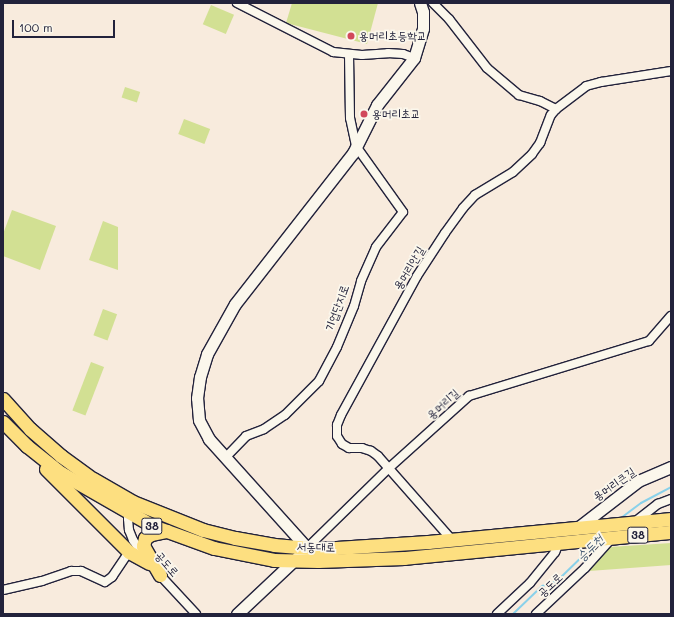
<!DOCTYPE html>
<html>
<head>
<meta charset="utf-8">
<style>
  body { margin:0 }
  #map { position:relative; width:674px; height:617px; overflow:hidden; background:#f8ebdd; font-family:Mali,"Poor Story",sans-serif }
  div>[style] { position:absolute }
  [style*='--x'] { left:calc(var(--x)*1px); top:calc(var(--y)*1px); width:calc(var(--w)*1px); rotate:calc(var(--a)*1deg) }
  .green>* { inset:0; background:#d2e093; transform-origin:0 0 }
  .stream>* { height:2px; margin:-1px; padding:0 1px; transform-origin:1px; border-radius:1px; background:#89d1ea }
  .roads { filter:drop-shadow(1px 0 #22223b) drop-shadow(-1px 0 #22223b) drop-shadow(0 1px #22223b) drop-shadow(0 -1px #22223b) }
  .street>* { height:8px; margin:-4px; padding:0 4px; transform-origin:4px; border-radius:4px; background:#fbf7ec }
  .secondary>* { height:11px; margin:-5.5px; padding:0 5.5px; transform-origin:5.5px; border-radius:5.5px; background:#fbf7ec }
  .primary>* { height:13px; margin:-6.5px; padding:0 6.5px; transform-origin:6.5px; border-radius:6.5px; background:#fddf80 }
  .dots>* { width:11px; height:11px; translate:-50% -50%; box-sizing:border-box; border:2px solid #fbf7ec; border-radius:50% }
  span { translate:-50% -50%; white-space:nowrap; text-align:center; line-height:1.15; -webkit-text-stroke:3.5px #fbf7ec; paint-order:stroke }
  .shield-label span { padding:1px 3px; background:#fbf7ec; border:1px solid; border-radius:3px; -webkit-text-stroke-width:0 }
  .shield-label { font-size:11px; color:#22223b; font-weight:700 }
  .poi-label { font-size:12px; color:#22223b }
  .left { translate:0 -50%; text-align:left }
  .street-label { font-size:12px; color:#22223b }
  .water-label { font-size:13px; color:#415770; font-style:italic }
  .frame { position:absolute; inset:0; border:4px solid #22223b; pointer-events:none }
  .scale { position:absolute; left:12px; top:20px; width:103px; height:18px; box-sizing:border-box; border:2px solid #22223b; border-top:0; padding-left:5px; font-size:12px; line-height:14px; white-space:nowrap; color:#22223b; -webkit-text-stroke:3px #fbf7ec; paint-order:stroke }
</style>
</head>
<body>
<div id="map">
  <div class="green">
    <div style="clip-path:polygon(292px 3px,378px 3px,367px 44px,286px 23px)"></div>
    <div style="left:211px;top:5px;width:25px;height:21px;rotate:23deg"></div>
    <div style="left:125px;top:87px;width:16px;height:11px;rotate:18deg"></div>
    <div style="left:184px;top:119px;width:28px;height:16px;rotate:21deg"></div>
    <div style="clip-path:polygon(12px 210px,56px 226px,40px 270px,3px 256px,3px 234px)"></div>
    <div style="clip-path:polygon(103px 221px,118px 227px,118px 270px,89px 260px)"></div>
    <div style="left:103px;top:309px;width:15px;height:28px;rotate:20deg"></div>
    <div style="left:91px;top:362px;width:14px;height:52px;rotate:21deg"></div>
    <div style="clip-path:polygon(671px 543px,671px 565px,589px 571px,610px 547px)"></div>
  </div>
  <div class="stream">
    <div style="--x:621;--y:518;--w:25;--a:-37"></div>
    <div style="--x:641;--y:503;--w:34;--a:-28"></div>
    <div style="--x:513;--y:614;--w:40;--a:-44"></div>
    <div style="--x:542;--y:586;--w:16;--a:-18"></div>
    <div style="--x:557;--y:581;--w:52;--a:-44.2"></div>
  </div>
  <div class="roads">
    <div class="street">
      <div style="--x:237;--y:3;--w:108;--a:27"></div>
      <div style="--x:333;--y:52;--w:29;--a:6"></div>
      <div style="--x:362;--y:55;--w:26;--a:-4"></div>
      <div style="--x:388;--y:53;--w:15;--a:4"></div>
      <div style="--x:403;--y:54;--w:12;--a:20"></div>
      <div style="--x:433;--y:3;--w:23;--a:45"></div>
      <div style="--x:449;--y:19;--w:62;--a:52.2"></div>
      <div style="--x:487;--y:68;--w:42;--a:40.2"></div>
      <div style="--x:519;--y:95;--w:22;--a:16"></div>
      <div style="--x:540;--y:101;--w:18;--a:27"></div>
      <div style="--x:226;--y:457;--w:29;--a:-46"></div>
      <div style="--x:246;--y:436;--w:19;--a:-21"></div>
      <div style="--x:264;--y:429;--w:25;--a:-34"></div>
      <div style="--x:285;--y:415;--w:48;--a:-45"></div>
      <div style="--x:319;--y:381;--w:38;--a:-62"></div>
      <div style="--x:337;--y:347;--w:44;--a:-67.5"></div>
      <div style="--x:354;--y:306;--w:26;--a:-74"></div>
      <div style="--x:361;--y:281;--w:37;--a:-66"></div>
      <div style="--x:376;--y:247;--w:44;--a:-52.4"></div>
      <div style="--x:403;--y:212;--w:81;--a:-125.5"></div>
      <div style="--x:356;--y:146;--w:29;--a:-102"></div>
      <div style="--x:350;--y:118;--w:64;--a:-90.9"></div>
      <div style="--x:131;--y:509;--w:10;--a:107"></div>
      <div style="--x:128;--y:519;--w:11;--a:85"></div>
      <div style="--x:129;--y:530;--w:11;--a:68"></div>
      <div style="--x:133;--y:540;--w:18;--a:56"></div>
      <div style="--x:636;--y:521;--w:28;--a:-38"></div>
      <div style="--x:658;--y:504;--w:14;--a:-21"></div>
      <div style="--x:452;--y:540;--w:112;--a:-131.4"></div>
      <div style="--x:378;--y:456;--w:9;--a:-144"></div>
      <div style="--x:371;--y:451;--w:9;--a:-162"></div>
      <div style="--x:362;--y:448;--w:13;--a:180"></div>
      <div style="--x:349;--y:448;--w:8;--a:-150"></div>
      <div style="--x:342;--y:444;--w:9;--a:-122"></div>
      <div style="--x:337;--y:436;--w:11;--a:-90"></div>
      <div style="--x:337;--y:425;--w:11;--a:-68"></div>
      <div style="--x:341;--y:415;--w:158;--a:-61.3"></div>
      <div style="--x:417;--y:276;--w:51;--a:-56.9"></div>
      <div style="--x:445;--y:233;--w:31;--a:-54"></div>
      <div style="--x:463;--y:208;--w:18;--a:-47"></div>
      <div style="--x:475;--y:195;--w:44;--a:-31.2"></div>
      <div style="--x:513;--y:172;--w:26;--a:-43"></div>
      <div style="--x:532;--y:154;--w:14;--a:-54"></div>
      <div style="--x:540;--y:143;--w:30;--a:-69"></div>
      <div style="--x:551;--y:115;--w:8;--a:-50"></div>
      <div style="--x:556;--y:109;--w:38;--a:-37"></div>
      <div style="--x:586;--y:86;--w:16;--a:-15"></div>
      <div style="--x:601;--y:82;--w:71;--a:-8.9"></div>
      <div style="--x:307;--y:548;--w:115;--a:-44.3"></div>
      <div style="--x:389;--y:468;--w:108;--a:-42"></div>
      <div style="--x:469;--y:396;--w:188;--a:-17"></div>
      <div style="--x:649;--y:341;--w:33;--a:-49"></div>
      <div style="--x:158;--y:573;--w:56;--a:47.2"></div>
      <div style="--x:3;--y:590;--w:40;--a:-13"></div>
      <div style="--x:42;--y:581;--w:31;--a:-19"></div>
      <div style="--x:71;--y:571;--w:10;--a:0"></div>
      <div style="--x:81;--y:571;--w:26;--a:25"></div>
      <div style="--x:105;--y:582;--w:9;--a:-36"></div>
      <div style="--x:112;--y:577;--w:30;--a:-56"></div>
      <div style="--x:497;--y:614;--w:45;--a:-43.2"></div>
      <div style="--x:530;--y:583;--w:40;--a:-51"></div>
      <div style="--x:555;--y:552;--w:10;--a:-66"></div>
      <div style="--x:536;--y:614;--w:67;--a:-43.2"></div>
      <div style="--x:585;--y:568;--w:40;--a:-48"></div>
    </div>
    <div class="secondary">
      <div style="--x:576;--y:529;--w:78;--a:-37.7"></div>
      <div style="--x:638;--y:481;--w:36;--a:-23"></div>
      <div style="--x:237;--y:614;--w:96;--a:-43.3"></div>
      <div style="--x:307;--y:548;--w:147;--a:-132"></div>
      <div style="--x:209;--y:439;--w:21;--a:-118"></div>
      <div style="--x:199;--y:420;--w:22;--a:-95"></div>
      <div style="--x:197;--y:398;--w:21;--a:-82"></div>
      <div style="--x:200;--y:377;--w:24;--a:-73"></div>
      <div style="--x:207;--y:354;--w:57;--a:-60.8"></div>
      <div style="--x:235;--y:304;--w:192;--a:-52"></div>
      <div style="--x:353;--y:153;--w:54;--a:-63.4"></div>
      <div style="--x:377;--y:105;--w:60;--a:-51.8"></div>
      <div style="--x:414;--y:58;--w:31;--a:-73"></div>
      <div style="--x:423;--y:28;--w:16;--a:-90"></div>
      <div style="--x:423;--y:12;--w:9;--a:-108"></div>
    </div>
    <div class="primary">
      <div style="--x:3;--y:399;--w:40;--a:48"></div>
      <div style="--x:30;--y:429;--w:41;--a:41.1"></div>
      <div style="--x:61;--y:456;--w:39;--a:36"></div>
      <div style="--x:93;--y:479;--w:46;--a:29.9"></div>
      <div style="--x:133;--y:502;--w:75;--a:21.8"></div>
      <div style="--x:203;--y:530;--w:33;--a:14"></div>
      <div style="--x:235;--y:538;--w:40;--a:10"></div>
      <div style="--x:274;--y:545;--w:47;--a:4.9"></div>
      <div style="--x:321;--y:549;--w:107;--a:-3.7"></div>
      <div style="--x:428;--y:542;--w:244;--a:-5.4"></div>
      <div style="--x:3;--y:422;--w:34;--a:45"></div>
      <div style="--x:27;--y:446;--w:43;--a:38.5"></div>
      <div style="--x:61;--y:473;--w:106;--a:29.9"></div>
      <div style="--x:153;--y:526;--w:65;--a:19.8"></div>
      <div style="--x:214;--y:548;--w:61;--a:11.3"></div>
      <div style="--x:274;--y:560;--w:44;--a:1.3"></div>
      <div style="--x:318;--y:561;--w:86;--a:-2"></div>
      <div style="--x:404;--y:558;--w:268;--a:-5.6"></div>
      <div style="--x:46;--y:469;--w:117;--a:45"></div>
      <div style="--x:129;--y:552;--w:23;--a:29"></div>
      <div style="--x:160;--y:575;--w:34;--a:-120"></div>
      <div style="--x:143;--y:546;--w:8;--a:-76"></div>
      <div style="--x:145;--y:538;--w:7;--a:-34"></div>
      <div style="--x:151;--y:534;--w:16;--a:-11"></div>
    </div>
  </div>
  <div class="dots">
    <div style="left:351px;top:36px;background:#d1495b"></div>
    <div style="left:364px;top:114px;background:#d1495b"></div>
  </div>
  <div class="shield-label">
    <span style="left:152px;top:526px">38</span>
    <span style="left:638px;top:535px">38</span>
  </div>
  <div class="poi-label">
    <span class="left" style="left:359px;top:36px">용머리초등학교</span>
    <span class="left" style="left:372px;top:114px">용머리초교</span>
  </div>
  <div class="street-label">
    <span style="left:409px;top:268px;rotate:-59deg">용머리안길</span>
    <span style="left:337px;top:308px;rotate:-70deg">기업단지로</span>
    <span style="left:443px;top:404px;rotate:-42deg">용머리길</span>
    <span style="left:614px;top:484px;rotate:-35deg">용머리큰길</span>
    <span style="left:316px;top:547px;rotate:1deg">서동대로</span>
    <span style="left:167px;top:564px;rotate:49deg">공도로</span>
    <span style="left:550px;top:585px;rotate:-43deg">공도로</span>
  </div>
  <div class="water-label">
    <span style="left:590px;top:548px;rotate:-44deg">승두천</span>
  </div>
  <div class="frame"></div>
  <div class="scale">100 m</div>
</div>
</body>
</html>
